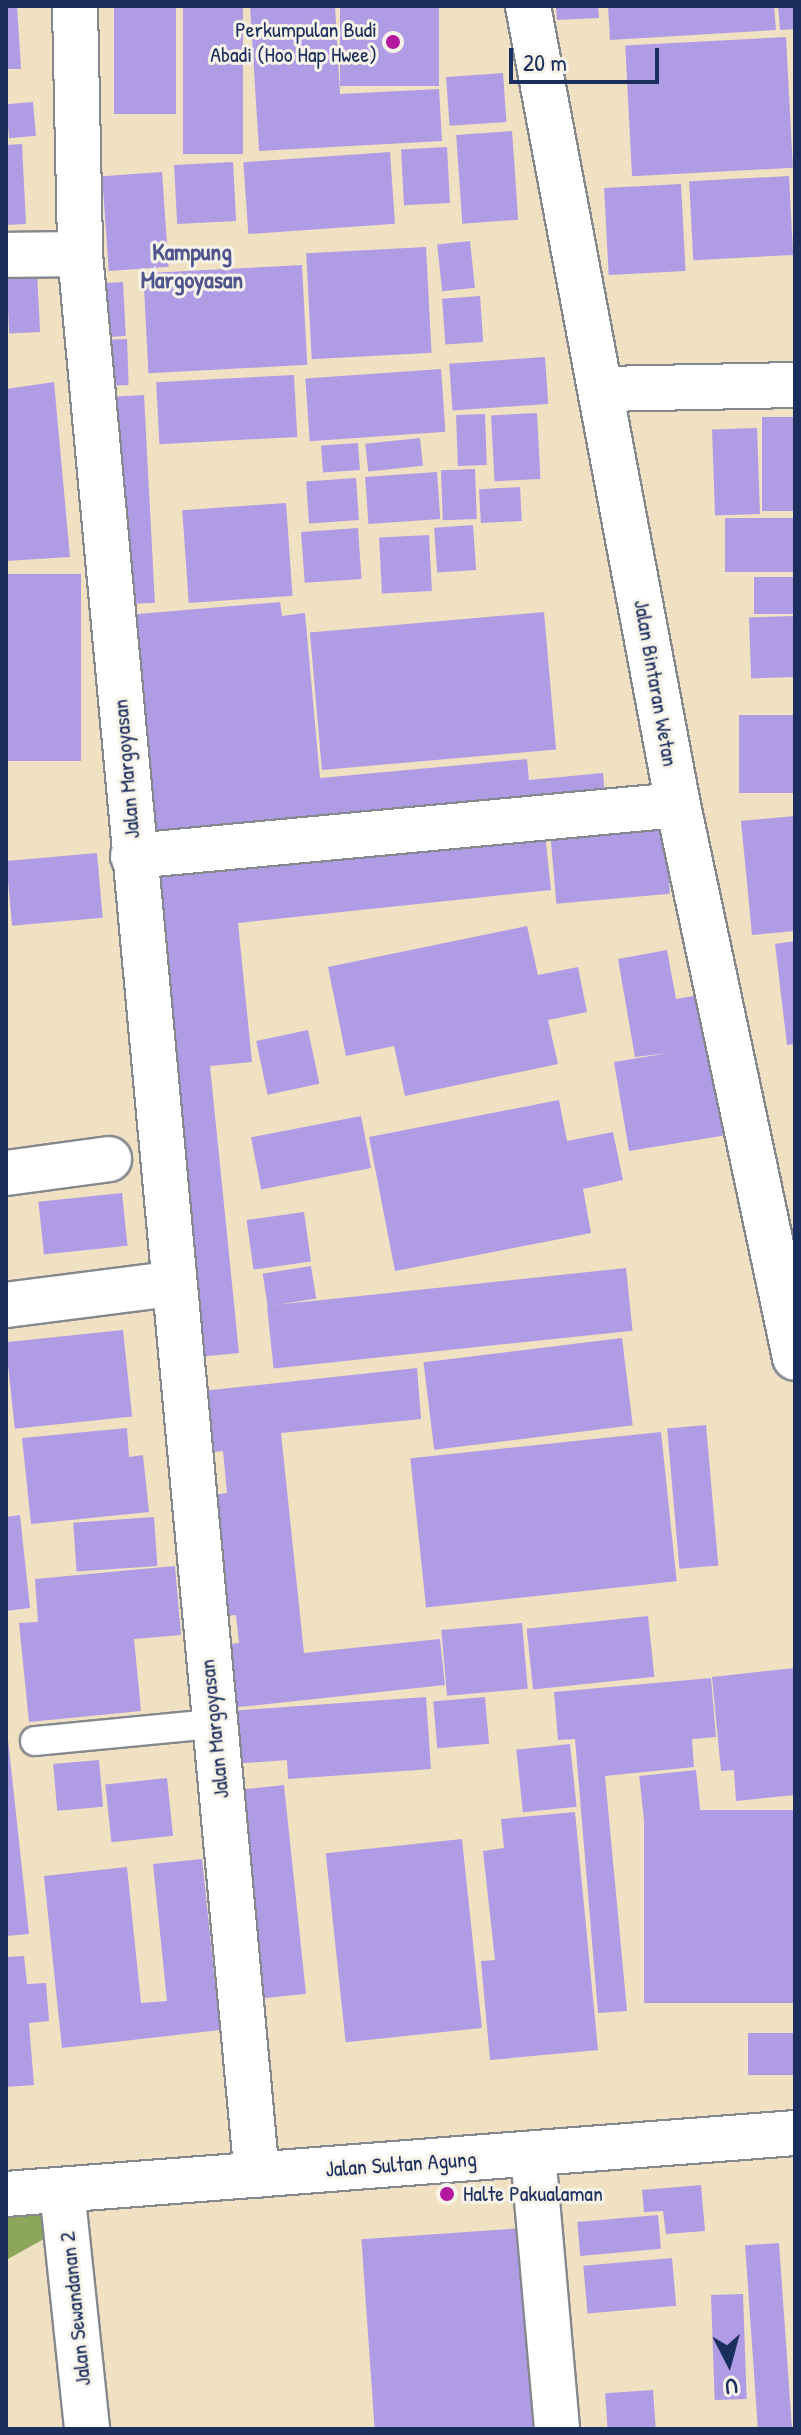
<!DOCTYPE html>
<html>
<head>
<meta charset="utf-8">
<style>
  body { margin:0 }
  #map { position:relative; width:801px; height:2435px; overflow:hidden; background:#f0e1c3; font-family:"Patrick Hand",sans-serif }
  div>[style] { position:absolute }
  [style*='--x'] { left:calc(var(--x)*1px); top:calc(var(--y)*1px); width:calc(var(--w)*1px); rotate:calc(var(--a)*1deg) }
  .forest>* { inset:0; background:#8da75a }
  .building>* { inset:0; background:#af9ce4; transform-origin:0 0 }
  .roads { filter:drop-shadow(2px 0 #868890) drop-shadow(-2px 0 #868890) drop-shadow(0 2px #868890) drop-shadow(0 -2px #868890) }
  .service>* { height:28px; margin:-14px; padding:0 14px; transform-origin:14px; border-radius:14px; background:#fff }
  .minor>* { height:44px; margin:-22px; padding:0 22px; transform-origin:22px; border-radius:22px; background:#fff }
  .primary>* { height:44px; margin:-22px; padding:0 22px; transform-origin:22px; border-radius:22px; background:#fff }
  .dots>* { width:22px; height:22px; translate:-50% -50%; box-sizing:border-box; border:4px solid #f7f3e8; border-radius:50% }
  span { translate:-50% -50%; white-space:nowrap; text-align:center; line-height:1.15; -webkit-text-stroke:6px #f7f3e8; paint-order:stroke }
  .poi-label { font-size:22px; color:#1b2f5e }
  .right { translate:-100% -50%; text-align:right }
  .left { translate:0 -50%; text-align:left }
  .street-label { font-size:22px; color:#1b2f5e }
  .neighbourhood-label { font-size:24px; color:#4f558d; font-weight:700 }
  .frame { position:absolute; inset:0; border:8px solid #1b2f5e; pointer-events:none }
  .north { position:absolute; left:689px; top:2323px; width:80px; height:80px; -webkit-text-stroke:6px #f7f3e8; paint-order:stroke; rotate:174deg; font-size:22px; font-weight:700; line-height:32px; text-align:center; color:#1b2f5e }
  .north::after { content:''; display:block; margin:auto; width:28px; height:36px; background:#1b2f5e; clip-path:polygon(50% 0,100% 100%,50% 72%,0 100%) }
  .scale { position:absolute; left:509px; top:48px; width:150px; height:36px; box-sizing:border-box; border:4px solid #1b2f5e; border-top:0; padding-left:10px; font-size:24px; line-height:28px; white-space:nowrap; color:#1b2f5e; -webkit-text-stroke:6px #f7f3e8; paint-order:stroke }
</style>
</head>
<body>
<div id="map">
  <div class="forest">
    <div style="clip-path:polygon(6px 2181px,47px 2201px,44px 2239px,6px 2260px)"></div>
  </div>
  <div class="building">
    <div style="clip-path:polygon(6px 6px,17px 6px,21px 69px,6px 69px)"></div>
    <div style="left:114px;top:6px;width:62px;height:108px"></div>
    <div style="left:183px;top:6px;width:60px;height:148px"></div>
    <div style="clip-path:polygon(250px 6px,335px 6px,340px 94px,439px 89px,442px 141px,259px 151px)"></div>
    <div style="left:340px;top:6px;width:99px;height:80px"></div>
    <div style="clip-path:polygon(556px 6px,598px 6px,599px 18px,557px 20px)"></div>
    <div style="clip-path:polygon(608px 6px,774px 6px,776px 30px,610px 40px)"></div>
    <div style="clip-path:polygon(778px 6px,795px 6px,795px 29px,780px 30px)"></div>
    <div style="left:786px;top:37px;width:131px;height:161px;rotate:87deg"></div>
    <div style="left:503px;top:73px;width:49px;height:57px;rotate:86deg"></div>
    <div style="left:33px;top:102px;width:34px;height:27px;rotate:85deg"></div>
    <div style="left:512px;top:131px;width:89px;height:56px;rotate:86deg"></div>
    <div style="clip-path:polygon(22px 144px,26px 224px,6px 225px,6px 145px)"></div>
    <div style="left:447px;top:147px;width:56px;height:46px;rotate:87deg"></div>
    <div style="left:390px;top:152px;width:72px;height:147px;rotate:86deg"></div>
    <div style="left:233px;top:162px;width:59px;height:59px;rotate:87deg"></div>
    <div style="left:162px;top:172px;width:95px;height:60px;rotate:86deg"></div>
    <div style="left:789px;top:176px;width:79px;height:100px;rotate:87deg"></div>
    <div style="left:681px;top:184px;width:87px;height:77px;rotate:87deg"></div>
    <div style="left:470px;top:241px;width:47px;height:33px;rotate:84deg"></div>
    <div style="left:426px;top:247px;width:106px;height:120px;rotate:87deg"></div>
    <div style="left:302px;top:265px;width:100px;height:159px;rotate:87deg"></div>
    <div style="left:37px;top:272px;width:60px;height:31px;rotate:87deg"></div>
    <div style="left:123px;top:282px;width:54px;height:29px;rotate:87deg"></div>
    <div style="left:480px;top:296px;width:46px;height:38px;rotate:86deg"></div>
    <div style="left:127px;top:339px;width:46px;height:29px;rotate:88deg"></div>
    <div style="left:545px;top:357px;width:47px;height:96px;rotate:86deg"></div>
    <div style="left:441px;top:369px;width:63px;height:136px;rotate:86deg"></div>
    <div style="left:294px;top:375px;width:62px;height:138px;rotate:87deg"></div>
    <div style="clip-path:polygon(54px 382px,70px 557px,6px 561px,6px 389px)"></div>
    <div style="left:144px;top:395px;width:208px;height:36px;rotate:87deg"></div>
    <div style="left:537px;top:413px;width:66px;height:46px;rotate:87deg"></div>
    <div style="left:485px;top:414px;width:51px;height:29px;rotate:88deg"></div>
    <div style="left:795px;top:417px;width:94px;height:33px;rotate:90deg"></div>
    <div style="left:757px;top:428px;width:86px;height:45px;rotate:88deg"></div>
    <div style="left:420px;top:438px;width:28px;height:55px;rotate:84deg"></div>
    <div style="left:358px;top:443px;width:27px;height:37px;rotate:86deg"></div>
    <div style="left:475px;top:469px;width:50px;height:34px;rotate:88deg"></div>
    <div style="left:437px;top:472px;width:47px;height:72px;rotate:86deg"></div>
    <div style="left:356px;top:478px;width:42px;height:50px;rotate:86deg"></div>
    <div style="left:520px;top:487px;width:34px;height:41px;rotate:87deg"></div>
    <div style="left:286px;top:503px;width:93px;height:104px;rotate:86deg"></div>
    <div style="left:795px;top:518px;width:54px;height:70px;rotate:90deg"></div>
    <div style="left:473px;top:525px;width:45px;height:39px;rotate:86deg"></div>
    <div style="left:358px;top:528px;width:51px;height:57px;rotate:86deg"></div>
    <div style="left:429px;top:535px;width:56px;height:50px;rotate:87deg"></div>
    <div style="left:81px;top:574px;width:187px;height:75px;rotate:90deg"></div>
    <div style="left:795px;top:577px;width:37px;height:41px;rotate:90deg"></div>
    <div style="clip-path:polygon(280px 602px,282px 616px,305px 613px,320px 778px,527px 759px,529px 780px,603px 773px,606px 805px,148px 848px,126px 615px)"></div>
    <div style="left:544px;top:612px;width:138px;height:235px;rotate:85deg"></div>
    <div style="left:793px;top:616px;width:61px;height:44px;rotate:88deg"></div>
    <div style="left:795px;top:715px;width:78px;height:56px;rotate:90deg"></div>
    <div style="left:663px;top:814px;width:80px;height:114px;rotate:85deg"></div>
    <div style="clip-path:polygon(795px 816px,795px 931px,752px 935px,741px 821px)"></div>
    <div style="clip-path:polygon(544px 825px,551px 890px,238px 923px,252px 1062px,210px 1066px,239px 1353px,188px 1358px,138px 866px)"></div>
    <div style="left:97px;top:853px;width:65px;height:91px;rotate:85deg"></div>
    <div style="clip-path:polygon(527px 926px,538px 975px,578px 967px,587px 1012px,548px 1020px,558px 1064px,405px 1096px,394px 1046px,346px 1056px,328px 967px)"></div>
    <div style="clip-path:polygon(795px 941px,795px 1044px,787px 1045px,775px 944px)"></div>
    <div style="clip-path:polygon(667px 950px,676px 999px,700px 995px,727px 1135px,629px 1151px,614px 1062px,669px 1053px,635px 1057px,618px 959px)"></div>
    <div style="left:308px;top:1030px;width:55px;height:53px;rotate:78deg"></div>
    <div style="clip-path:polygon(559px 1100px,567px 1141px,613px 1132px,623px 1180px,583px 1189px,591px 1233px,395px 1271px,369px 1137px)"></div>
    <div style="left:361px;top:1116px;width:53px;height:112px;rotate:79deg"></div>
    <div style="left:122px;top:1193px;width:53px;height:84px;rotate:84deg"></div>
    <div style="left:304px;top:1212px;width:50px;height:58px;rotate:82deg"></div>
    <div style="left:311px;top:1266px;width:33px;height:49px;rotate:81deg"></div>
    <div style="left:626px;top:1268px;width:63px;height:361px;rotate:84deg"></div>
    <div style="left:123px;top:1330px;width:87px;height:118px;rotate:84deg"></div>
    <div style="left:622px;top:1338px;width:88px;height:200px;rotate:83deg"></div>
    <div style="clip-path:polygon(417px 1368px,421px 1419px,281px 1433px,304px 1653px,440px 1639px,445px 1685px,230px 1708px,223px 1645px,239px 1643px,236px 1615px,216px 1617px,203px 1496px,227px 1493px,223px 1451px,198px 1454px,192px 1392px)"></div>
    <div style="left:706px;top:1425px;width:141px;height:39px;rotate:85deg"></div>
    <div style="clip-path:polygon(127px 1428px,129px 1457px,143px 1455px,149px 1512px,31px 1524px,22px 1438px)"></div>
    <div style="left:661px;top:1432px;width:150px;height:252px;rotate:84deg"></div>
    <div style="clip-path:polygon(20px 1515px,30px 1608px,6px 1611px,6px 1517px)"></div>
    <div style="left:154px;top:1517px;width:49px;height:81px;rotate:86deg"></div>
    <div style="clip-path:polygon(175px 1566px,181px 1635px,134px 1639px,141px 1711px,29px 1722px,19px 1623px,38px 1622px,35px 1579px)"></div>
    <div style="left:648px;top:1616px;width:61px;height:122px;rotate:84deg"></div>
    <div style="left:522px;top:1623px;width:66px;height:81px;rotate:85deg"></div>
    <div style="clip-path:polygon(795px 1668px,795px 1795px,736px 1801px,734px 1770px,721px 1771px,712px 1677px)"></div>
    <div style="clip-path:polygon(711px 1678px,716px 1737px,692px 1739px,694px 1767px,605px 1776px,627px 2011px,598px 2013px,575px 1739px,558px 1740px,554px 1692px)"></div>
    <div style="clip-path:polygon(426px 1697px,431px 1769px,288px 1779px,287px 1760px,232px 1764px,229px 1711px)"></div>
    <div style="left:485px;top:1697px;width:47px;height:52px;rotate:85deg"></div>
    <div style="clip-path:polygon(6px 1721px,29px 1934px,6px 1936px)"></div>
    <div style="left:570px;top:1744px;width:63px;height:54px;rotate:84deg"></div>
    <div style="left:99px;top:1760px;width:47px;height:46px;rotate:85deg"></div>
    <div style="left:696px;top:1770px;width:45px;height:57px;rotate:84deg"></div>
    <div style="left:167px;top:1778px;width:58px;height:62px;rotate:84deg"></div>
    <div style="left:284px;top:1785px;width:210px;height:53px;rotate:84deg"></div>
    <div style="left:795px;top:1810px;width:193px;height:151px;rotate:90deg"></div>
    <div style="clip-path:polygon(575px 1812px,598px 2050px,490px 2060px,481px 1961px,495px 1960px,483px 1851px,504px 1848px,501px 1819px)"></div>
    <div style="left:462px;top:1839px;width:190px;height:137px;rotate:84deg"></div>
    <div style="clip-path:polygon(202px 1859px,220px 2030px,62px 2048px,44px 1876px,127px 1867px,141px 2003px,167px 2001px,153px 1864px)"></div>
    <div style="clip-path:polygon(24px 1956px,27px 1984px,46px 1983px,49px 2021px,29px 2023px,34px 2085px,6px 2087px,6px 1957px)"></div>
    <div style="left:795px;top:2033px;width:42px;height:47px;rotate:90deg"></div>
    <div style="clip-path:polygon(701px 2185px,705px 2231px,666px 2234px,663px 2211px,644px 2212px,642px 2190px)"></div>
    <div style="left:658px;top:2215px;width:34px;height:81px;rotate:85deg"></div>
    <div style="left:524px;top:2228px;width:201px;height:163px;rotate:86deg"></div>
    <div style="left:779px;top:2243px;width:186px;height:34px;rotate:86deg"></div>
    <div style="left:672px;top:2258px;width:48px;height:89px;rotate:85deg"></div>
    <div style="left:743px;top:2294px;width:105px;height:32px;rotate:88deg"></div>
    <div style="left:653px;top:2390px;width:39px;height:48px;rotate:86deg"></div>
  </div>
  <div class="roads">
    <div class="service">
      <div style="--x:35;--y:1741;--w:179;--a:-5.5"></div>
    </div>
    <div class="minor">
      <div style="--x:75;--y:6;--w:248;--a:88.8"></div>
      <div style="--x:80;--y:254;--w:1929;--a:84.74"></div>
      <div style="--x:528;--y:6;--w:813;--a:79.37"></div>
      <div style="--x:678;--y:805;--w:565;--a:78.05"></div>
      <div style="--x:6;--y:255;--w:74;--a:-0.8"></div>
      <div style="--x:604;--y:389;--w:191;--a:-1.2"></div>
      <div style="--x:133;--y:856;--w:547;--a:-5.35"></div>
      <div style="--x:6;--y:1173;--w:104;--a:-7.7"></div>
      <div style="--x:6;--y:1305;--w:166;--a:-7.3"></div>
      <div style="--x:533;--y:2154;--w:276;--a:85"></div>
      <div style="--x:62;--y:2190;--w:240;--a:84"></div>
    </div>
    <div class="primary">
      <div style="--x:6;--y:2194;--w:791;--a:-4.42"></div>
    </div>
  </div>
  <div class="dots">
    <div style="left:393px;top:42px;background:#b5179e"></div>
    <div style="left:447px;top:2194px;background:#b5179e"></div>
  </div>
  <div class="poi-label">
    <span class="right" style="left:377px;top:42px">Perkumpulan Budi<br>Abadi (Hoo Hap Hwee)</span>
    <span class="left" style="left:463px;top:2194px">Halte Pakualaman</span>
  </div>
  <div class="street-label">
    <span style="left:656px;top:683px;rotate:80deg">Jalan Bintaran Wetan</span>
    <span style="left:126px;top:769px;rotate:-95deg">Jalan Margoyasan</span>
    <span style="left:214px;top:1729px;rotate:-96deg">Jalan Margoyasan</span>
    <span style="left:401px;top:2164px;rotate:-4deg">Jalan Sultan Agung</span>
    <span style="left:75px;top:2309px;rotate:-96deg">Jalan Sewandanan 2</span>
  </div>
  <div class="neighbourhood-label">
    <span style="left:192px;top:266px">Kampung<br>Margoyasan</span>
  </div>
  <div class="frame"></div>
  <div class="north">U</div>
  <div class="scale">20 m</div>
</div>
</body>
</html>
